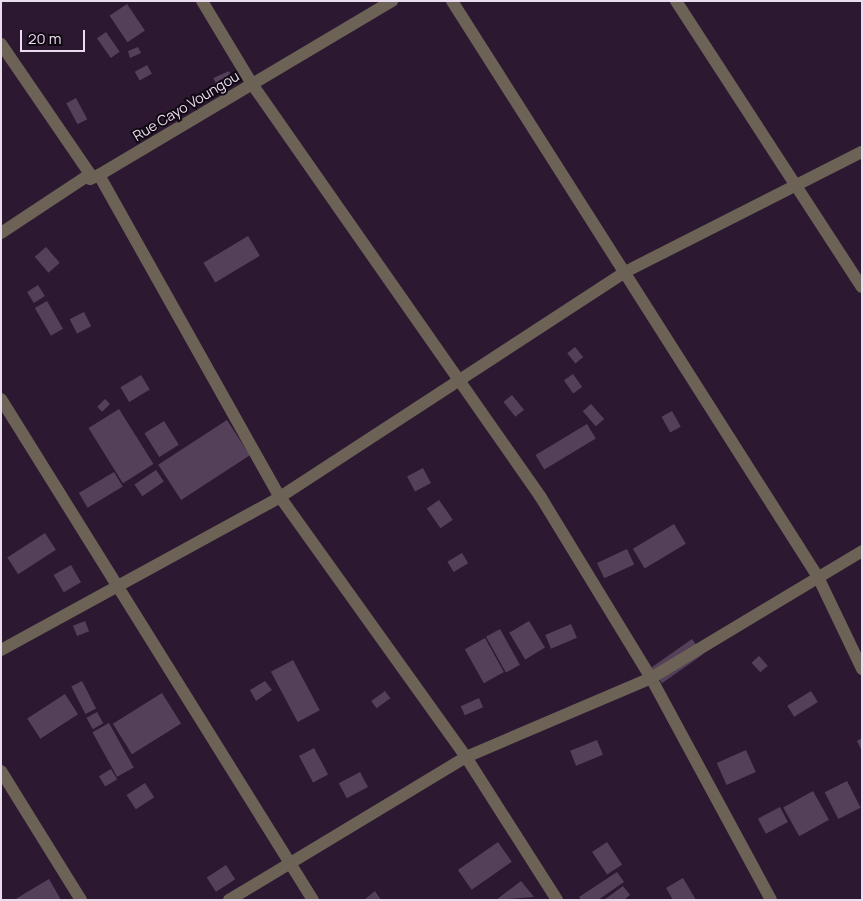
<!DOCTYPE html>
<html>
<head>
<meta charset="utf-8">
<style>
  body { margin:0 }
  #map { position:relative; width:863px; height:901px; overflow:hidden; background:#2c1931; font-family:Manrope,sans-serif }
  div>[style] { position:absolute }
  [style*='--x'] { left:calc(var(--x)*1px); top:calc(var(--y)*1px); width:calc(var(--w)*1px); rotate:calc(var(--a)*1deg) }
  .building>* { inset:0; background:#55405a; transform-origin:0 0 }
  .minor>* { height:12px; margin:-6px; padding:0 6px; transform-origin:6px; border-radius:6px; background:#6c6256 }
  span { translate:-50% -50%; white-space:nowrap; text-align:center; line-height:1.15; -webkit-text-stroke:4px #100812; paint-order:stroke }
  .street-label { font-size:14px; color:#eadded }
  .frame { position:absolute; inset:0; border:2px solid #eadded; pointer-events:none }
  .scale { position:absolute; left:20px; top:30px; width:65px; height:22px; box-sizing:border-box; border:2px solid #eadded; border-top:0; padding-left:6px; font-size:15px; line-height:18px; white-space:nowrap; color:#eadded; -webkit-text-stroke:4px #100812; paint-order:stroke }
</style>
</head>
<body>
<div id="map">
  <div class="building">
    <div style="left:127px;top:4px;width:32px;height:21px;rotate:56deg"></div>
    <div style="left:106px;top:32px;width:24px;height:11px;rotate:55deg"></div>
    <div style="clip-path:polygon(138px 47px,141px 53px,130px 58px,128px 51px)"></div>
    <div style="left:147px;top:65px;width:10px;height:14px;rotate:61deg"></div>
    <div style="left:229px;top:71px;width:12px;height:17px;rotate:66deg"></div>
    <div style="left:76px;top:98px;width:24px;height:11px;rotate:62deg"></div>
    <div style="left:248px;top:236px;width:23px;height:52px;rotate:59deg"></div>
    <div style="left:46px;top:247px;width:21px;height:15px;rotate:49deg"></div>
    <div style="left:38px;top:285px;width:13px;height:13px;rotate:58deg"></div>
    <div style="left:47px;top:301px;width:32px;height:14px;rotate:60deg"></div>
    <div style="left:84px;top:312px;width:16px;height:16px;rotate:63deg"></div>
    <div style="left:575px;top:347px;width:13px;height:10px;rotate:51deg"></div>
    <div style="left:573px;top:374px;width:16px;height:11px;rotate:55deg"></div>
    <div style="left:141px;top:375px;width:17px;height:24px;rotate:59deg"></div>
    <div style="left:512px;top:395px;width:19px;height:11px;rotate:51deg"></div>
    <div style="left:105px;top:399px;width:7px;height:11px;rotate:45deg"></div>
    <div style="left:591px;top:404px;width:20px;height:11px;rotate:49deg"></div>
    <div style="left:119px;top:409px;width:65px;height:36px;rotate:58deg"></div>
    <div style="left:672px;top:411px;width:18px;height:12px;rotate:61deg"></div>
    <div style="left:227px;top:420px;width:42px;height:82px;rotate:57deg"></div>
    <div style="left:164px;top:421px;width:28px;height:23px;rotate:58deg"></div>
    <div style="left:587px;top:424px;width:17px;height:60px;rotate:59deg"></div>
    <div style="left:423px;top:468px;width:17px;height:18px;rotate:62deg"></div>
    <div style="left:156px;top:470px;width:14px;height:26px;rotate:56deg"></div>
    <div style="left:114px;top:472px;width:17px;height:41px;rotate:59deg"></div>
    <div style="left:439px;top:500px;width:24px;height:15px;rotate:55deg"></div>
    <div style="left:674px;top:524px;width:23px;height:48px;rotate:59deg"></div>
    <div style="left:45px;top:533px;width:20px;height:45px;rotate:57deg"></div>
    <div style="left:627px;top:549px;width:17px;height:33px;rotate:65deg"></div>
    <div style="left:462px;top:553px;width:12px;height:17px;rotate:59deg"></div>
    <div style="left:71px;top:565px;width:20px;height:20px;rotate:60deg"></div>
    <div style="left:85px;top:621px;width:11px;height:13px;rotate:68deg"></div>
    <div style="left:529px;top:621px;width:31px;height:23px;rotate:59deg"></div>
    <div style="left:571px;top:624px;width:15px;height:28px;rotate:67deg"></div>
    <div style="left:500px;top:629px;width:41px;height:16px;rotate:61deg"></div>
    <div style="left:485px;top:638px;width:39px;height:23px;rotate:61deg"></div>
    <div style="left:692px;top:639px;width:19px;height:50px;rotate:55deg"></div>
    <div style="left:759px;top:656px;width:13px;height:10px;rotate:48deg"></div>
    <div style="left:293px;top:660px;width:57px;height:25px;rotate:62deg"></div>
    <div style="left:82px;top:681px;width:31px;height:12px;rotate:63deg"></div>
    <div style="clip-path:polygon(265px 681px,272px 690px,256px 701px,250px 690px)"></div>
    <div style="left:385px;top:691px;width:9px;height:17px;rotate:54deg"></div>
    <div style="left:811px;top:691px;width:13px;height:28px;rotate:58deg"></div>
    <div style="left:162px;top:693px;width:36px;height:58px;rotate:58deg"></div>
    <div style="left:65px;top:694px;width:24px;height:45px;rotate:57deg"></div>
    <div style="left:479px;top:698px;width:10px;height:20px;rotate:66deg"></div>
    <div style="left:97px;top:712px;width:13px;height:12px;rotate:61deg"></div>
    <div style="left:109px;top:723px;width:51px;height:19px;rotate:61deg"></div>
    <div style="clip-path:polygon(862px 738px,862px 751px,857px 741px)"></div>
    <div style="left:597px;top:740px;width:16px;height:29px;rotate:68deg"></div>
    <div style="left:314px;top:748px;width:30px;height:17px;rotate:62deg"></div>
    <div style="left:746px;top:750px;width:24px;height:32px;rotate:66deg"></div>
    <div style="left:111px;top:769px;width:12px;height:14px;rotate:59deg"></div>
    <div style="left:360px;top:772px;width:17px;height:24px;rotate:62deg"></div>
    <div style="left:847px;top:781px;width:30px;height:25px;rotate:63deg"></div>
    <div style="left:145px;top:783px;width:17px;height:22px;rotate:57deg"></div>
    <div style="left:813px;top:791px;width:33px;height:34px;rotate:61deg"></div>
    <div style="left:780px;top:807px;width:17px;height:25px;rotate:62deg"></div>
    <div style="left:498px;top:842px;width:24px;height:49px;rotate:55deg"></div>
    <div style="left:607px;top:842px;width:27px;height:18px;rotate:56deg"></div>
    <div style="left:226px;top:865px;width:17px;height:23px;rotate:57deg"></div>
    <div style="clip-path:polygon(617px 872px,624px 882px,598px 900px,581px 900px,579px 897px)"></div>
    <div style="clip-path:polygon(683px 878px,696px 900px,673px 900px,666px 888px)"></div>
    <div style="clip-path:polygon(49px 879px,61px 900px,14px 900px)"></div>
    <div style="clip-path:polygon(521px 881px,534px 897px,496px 900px)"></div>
    <div style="clip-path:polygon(623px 886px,630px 895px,624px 900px,604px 900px)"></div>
    <div style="clip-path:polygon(375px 891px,381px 900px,364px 900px)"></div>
  </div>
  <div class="minor">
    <div style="--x:202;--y:1;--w:97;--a:58.9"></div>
    <div style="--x:252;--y:84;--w:503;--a:55.05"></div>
    <div style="--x:540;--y:496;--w:213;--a:58.6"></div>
    <div style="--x:651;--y:678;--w:252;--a:61.6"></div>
    <div style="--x:452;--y:1;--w:682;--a:57.57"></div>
    <div style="--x:818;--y:577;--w:102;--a:64.4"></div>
    <div style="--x:676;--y:1;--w:341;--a:57"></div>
    <div style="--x:1;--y:44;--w:158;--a:55.6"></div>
    <div style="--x:99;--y:175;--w:369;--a:60.7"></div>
    <div style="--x:280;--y:497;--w:320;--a:54.4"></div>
    <div style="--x:466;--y:757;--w:169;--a:57.5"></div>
    <div style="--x:1;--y:233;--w:107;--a:-33.5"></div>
    <div style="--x:90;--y:174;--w:5;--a:90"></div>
    <div style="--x:90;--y:179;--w:10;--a:-24"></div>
    <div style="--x:99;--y:175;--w:341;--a:-30.7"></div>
    <div style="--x:1;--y:399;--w:590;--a:58.09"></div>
    <div style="--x:1;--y:650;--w:318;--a:-28.7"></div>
    <div style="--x:280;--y:497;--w:412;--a:-33.1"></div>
    <div style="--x:625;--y:272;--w:266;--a:-26.9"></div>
    <div style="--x:1;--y:771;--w:152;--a:58.2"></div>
    <div style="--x:229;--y:900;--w:277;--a:-31.1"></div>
    <div style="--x:466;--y:757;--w:201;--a:-23.1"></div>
    <div style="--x:651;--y:678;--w:246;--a:-31"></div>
  </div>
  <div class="street-label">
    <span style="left:186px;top:106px;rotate:-31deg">Rue Cayo Voungou</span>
  </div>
  <div class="frame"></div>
  <div class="scale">20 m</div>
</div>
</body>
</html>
